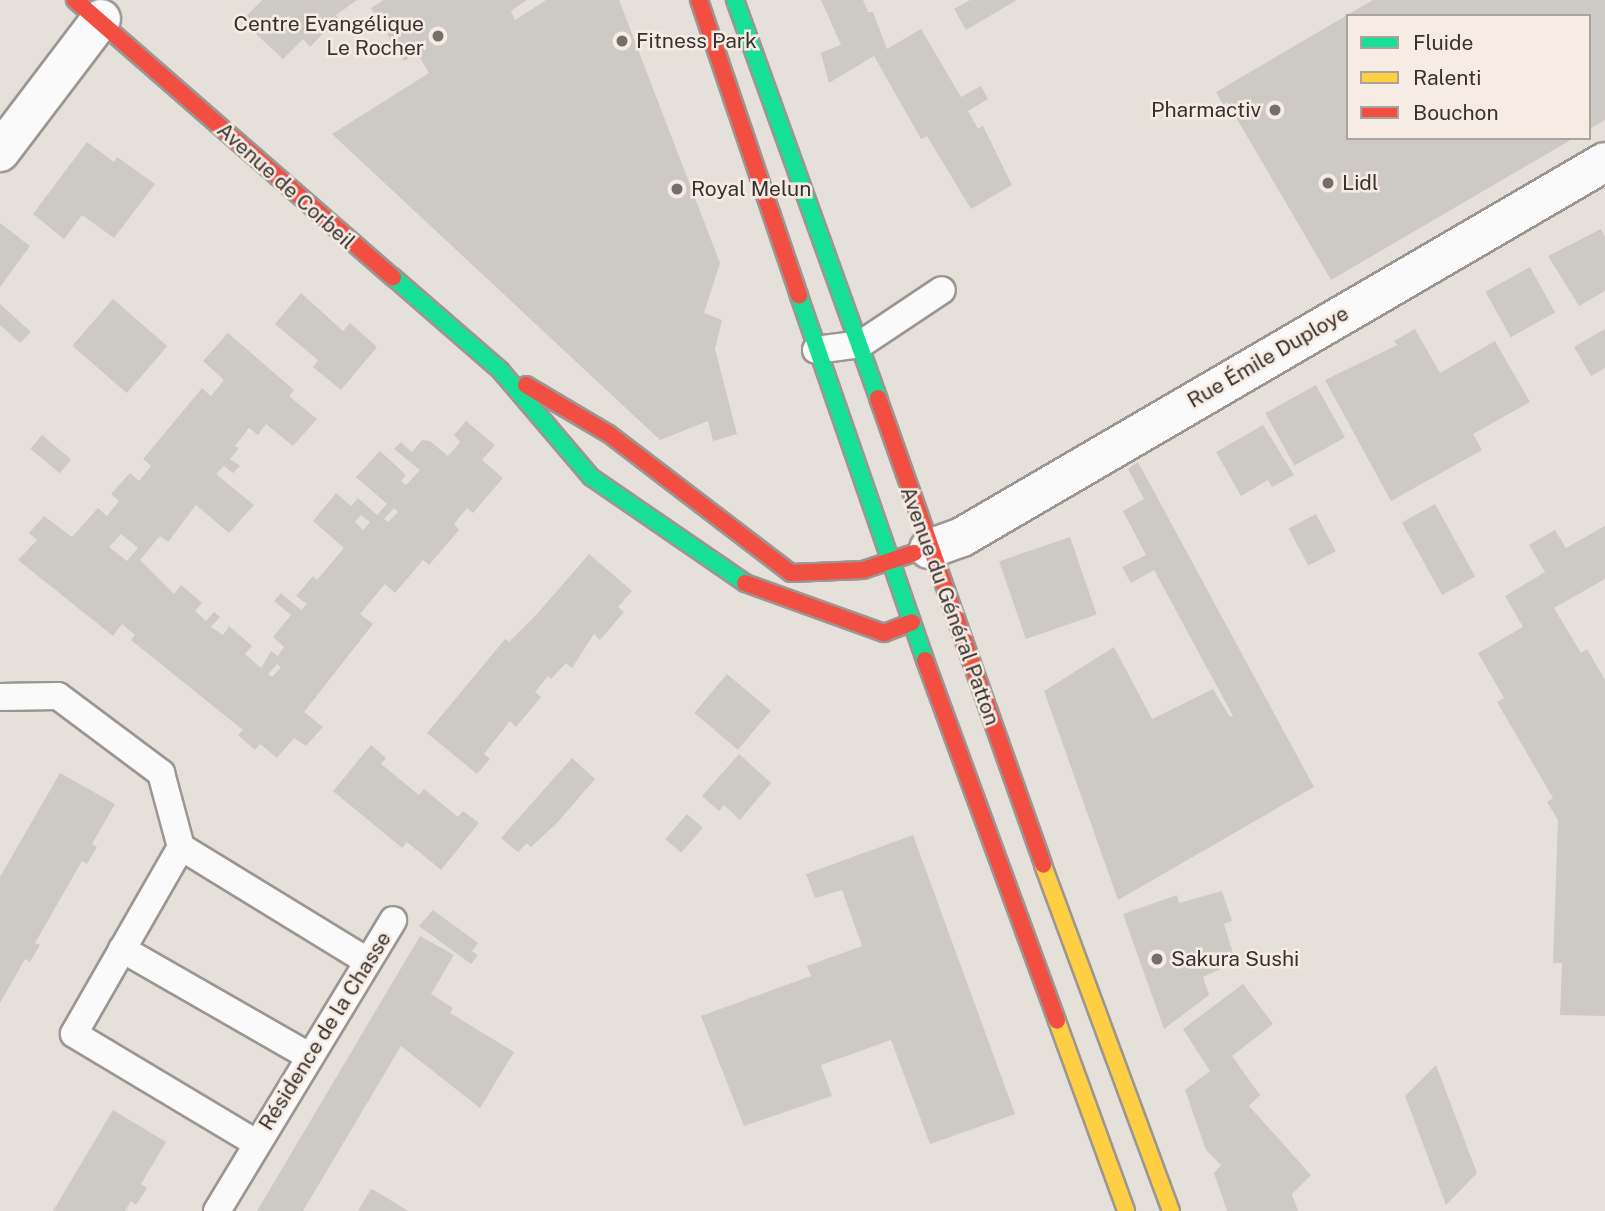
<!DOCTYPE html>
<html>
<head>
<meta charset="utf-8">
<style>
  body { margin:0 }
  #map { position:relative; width:1605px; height:1211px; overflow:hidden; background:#e6e0db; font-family:"Public Sans",sans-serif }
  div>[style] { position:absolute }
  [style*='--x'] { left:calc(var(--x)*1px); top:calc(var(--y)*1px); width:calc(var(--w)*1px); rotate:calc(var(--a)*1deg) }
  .building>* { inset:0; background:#cdc9c5; transform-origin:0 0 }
  .roads { filter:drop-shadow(2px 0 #9b9692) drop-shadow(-2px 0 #9b9692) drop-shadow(0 2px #9b9692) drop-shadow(0 -2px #9b9692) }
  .lane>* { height:26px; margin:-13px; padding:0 13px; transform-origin:13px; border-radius:13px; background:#fbfafa }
  .street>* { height:38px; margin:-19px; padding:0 19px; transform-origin:19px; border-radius:19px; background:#fbfafa }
  .fast>* { height:16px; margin:-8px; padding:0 8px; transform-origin:8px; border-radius:8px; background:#16e098 }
  .slow>* { height:16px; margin:-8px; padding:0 8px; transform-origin:8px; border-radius:8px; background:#ffcf43 }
  .jam>* { height:16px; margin:-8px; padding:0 8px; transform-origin:8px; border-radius:8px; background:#f24e42 }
  .dots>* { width:19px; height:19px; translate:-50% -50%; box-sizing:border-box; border:4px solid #f7ece4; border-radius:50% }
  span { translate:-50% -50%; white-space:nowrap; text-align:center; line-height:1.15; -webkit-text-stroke:5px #f7ece4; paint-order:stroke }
  .poi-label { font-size:21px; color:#37322f }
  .right { translate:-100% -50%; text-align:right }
  .left { translate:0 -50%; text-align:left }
  .street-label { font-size:21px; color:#37322f }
  .legend { position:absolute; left:1346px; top:14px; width:245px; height:126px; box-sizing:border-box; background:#f7ece4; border:2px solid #aaa29c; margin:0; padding:9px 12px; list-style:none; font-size:21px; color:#37322f }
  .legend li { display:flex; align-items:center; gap:14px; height:35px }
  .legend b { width:35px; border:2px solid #aaa29c }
</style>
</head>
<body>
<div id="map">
  <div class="building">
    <div style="clip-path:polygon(262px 0,357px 0,336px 15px,338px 18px,310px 47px,303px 39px,283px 59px,242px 21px)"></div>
    <div style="clip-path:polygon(384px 0,527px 0,511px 11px,515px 20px,546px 0,619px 0,720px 263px,704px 313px,722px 320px,715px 349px,737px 434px,713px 441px,708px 421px,660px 440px,332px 134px,429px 73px,417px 53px,404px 61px,371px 8px)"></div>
    <div style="clip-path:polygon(821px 0,863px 0,868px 12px,873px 12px,887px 49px,921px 29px,961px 97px,981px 86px,988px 99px,968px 111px,978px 129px,983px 126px,1012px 185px,971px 209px,927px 136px,921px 139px,874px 56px,829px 83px,821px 53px,841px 45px)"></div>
    <div style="clip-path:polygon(970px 0,1017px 0,966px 30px,954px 9px)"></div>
    <div style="clip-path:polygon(1373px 0,1605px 0,1605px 120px,1589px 129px,1589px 16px,1348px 16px,1348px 138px,1574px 138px,1331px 280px,1227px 102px,1223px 105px,1216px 92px)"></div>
    <div style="clip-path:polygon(87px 142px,114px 162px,117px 157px,155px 184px,114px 238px,82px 215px,64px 239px,33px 214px)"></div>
    <div style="clip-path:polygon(0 223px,30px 246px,0 287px)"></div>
    <div style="clip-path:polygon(1601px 229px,1605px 237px,1605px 291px,1579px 306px,1548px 256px)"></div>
    <div style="left:1530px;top:267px;width:52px;height:51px;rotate:61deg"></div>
    <div style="clip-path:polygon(301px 293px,343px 331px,350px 323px,377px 347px,341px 390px,313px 367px,318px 360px,275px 324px)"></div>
    <div style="left:113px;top:299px;width:72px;height:62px;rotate:41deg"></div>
    <div style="clip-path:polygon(0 304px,31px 332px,20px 343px,0 325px)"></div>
    <div style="clip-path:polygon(1415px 329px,1440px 373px,1495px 341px,1530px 402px,1473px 434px,1482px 450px,1391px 501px,1325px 380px,1397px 345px,1394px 341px)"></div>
    <div style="clip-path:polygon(1605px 329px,1605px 368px,1591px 376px,1574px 347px)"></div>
    <div style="clip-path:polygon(evenodd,228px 333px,294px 390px,289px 396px,317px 419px,293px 446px,266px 424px,258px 435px,249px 428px,235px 446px,239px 448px,230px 459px,240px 466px,233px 473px,224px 466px,216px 474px,254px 505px,229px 533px,196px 505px,168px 542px,160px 536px,140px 560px,174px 594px,181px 585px,202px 603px,195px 611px,206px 621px,214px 612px,220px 617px,211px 627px,223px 635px,229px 626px,252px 646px,245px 654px,261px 668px,271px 651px,278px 656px,284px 647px,273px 637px,291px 615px,274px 601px,281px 593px,301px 610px,307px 604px,296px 596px,313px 576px,317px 580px,344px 548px,313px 521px,336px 493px,351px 506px,358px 498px,377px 515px,387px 504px,356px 477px,380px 451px,406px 475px,401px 481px,406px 485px,420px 470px,394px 449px,401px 442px,412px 452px,422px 440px,430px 441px,448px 456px,460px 442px,454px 435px,466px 421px,495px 445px,482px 460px,503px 478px,473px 513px,467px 508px,454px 524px,459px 530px,429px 565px,423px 560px,395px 593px,385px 584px,360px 614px,373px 624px,304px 712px,323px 727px,306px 746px,294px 738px,277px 758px,260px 744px,255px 750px,238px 735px,243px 730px,131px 640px,135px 635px,122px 624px,113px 636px,18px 560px,37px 540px,29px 533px,44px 516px,72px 537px,98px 508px,107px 516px,119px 501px,111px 494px,130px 473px,139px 481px,151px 466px,143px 459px,202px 388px,211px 396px,224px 380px,203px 361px,228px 333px,394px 508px,398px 512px,388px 522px,384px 519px,394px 508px,228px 333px,361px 515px,370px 522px,363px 530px,355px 522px,361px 515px,228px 333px,121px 534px,138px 548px,127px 561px,109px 547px,121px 534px,228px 333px,277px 664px,281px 667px,272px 677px,268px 674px,277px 664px)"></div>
    <div style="left:1316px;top:385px;width:60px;height:58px;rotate:61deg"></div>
    <div style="clip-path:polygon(1263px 425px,1294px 475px,1272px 487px,1268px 480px,1241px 496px,1216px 452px)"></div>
    <div style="left:42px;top:435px;width:38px;height:18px;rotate:40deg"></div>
    <div style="clip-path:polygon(1138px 462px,1314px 787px,1118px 900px,1044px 691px,1114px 647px,1152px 719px,1213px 689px,1230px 717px,1233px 716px,1154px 570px,1131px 583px,1122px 567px,1146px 555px,1123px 511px,1144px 499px,1128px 469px)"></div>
    <div style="left:1435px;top:504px;width:83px;height:38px;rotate:61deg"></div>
    <div style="left:1316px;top:514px;width:42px;height:31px;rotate:62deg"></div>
    <div style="clip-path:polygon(1605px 526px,1605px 579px,1554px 608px,1581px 653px,1587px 649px,1605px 680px,1605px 1016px,1560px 1015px,1562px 963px,1553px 963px,1558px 820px,1547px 802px,1553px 798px,1497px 702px,1504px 698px,1478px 653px,1523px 627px,1505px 596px,1545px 572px,1529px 545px,1555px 530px,1566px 548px)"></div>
    <div style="left:1070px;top:537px;width:82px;height:75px;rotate:71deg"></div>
    <div style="clip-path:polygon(589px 554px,632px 591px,618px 607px,624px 612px,600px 640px,594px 634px,572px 668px,566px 663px,551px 679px,548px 676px,535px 692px,541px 697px,516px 727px,510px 721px,484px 754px,490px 759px,477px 774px,427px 733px,505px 639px,509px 642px,537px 614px)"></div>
    <div style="left:727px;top:674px;width:57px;height:51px;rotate:40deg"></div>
    <div style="clip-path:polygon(371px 745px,386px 758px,381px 764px,419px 795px,424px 789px,458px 817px,463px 811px,479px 823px,441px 870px,407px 842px,402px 848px,333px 791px)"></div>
    <div style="clip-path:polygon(739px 754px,771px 783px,740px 820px,724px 805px,719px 811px,702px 796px)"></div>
    <div style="clip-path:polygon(572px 758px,595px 779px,556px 824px,531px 847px,527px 843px,518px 852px,501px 838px)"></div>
    <div style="clip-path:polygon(60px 773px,115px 804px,92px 844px,97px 847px,87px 864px,82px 861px,35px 943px,40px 945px,30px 962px,25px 959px,0 1003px,0 877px)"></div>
    <div style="left:687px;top:814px;width:21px;height:33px;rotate:41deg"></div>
    <div style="clip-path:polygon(913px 835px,1015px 1114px,930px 1144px,891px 1040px,821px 1065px,832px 1096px,744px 1126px,701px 1016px,811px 976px,807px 966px,862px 946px,842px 890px,815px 898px,806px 874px)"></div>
    <div style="clip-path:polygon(1222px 891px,1232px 921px,1224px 924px,1234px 957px,1219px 961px,1221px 969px,1203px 977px,1209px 995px,1164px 1029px,1123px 914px,1177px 895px,1179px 903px)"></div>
    <div style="clip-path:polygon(433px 910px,478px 943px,472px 951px,478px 955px,471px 964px,419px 926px)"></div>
    <div style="clip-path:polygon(420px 936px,454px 955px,431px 994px,453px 1008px,450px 1013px,514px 1052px,480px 1108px,401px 1046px,303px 1211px,257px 1211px)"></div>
    <div style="clip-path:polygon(1243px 984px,1273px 1024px,1232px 1056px,1260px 1095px,1249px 1106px,1311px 1175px,1292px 1194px,1298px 1211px,1227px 1211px,1214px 1173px,1221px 1165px,1206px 1150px,1185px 1090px,1210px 1071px,1183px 1029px)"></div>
    <div style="clip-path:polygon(1436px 1065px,1477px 1173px,1446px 1205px,1405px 1096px)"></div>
    <div style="clip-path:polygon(113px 1110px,166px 1142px,141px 1184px,147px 1188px,136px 1205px,131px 1201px,125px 1211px,53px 1211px)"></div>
    <div style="clip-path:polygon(371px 1189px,379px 1193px,408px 1211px,358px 1211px)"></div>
  </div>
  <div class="roads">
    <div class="lane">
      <div style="--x:816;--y:350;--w:45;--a:-7.6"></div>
      <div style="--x:861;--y:344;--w:97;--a:-33.7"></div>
      <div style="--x:0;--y:697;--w:58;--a:-1"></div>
      <div style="--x:58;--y:696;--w:129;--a:36.8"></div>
      <div style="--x:161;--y:773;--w:77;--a:74.9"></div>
      <div style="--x:181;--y:847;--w:215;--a:119.8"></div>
      <div style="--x:74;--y:1034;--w:212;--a:30.9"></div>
      <div style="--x:181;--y:847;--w:218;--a:31.5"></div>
      <div style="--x:122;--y:949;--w:215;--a:29.8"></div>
      <div style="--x:217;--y:1211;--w:340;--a:-58.8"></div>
    </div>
    <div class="street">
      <div style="--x:0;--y:152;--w:167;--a:-52.8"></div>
      <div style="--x:929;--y:549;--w:35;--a:-20"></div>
      <div style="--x:962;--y:537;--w:744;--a:-30.25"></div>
    </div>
    <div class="fast">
      <div style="--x:735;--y:0;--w:423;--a:70.2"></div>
      <div style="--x:393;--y:277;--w:142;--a:41"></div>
      <div style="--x:500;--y:370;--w:140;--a:49.6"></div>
      <div style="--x:591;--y:477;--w:187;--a:34.5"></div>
      <div style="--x:799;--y:296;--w:385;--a:70.9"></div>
    </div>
    <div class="slow">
      <div style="--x:1043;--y:865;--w:369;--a:69.7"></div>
      <div style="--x:1057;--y:1021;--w:202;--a:70"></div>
    </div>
    <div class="jam">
      <div style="--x:75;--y:0;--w:422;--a:41.1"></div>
      <div style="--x:699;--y:0;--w:312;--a:71.3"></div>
      <div style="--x:526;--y:385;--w:96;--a:30.6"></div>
      <div style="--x:609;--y:434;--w:229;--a:37.4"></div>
      <div style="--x:791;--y:573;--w:72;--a:-2.4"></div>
      <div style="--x:863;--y:570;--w:54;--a:-18.4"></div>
      <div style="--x:878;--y:398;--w:495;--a:70.5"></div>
      <div style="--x:745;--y:583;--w:148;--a:19.8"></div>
      <div style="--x:884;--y:633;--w:30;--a:-21"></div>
      <div style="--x:925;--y:660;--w:384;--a:69.9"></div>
    </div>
  </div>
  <div class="dots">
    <div style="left:438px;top:36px;background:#746f6b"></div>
    <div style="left:622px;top:41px;background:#746f6b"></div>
    <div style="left:1275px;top:110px;background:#746f6b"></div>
    <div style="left:1328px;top:183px;background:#746f6b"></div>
    <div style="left:677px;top:189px;background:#746f6b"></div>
    <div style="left:1157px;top:959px;background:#746f6b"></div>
  </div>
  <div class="poi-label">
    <span class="right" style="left:424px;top:36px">Centre Evangélique<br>Le Rocher</span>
    <span class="left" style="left:636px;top:41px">Fitness Park</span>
    <span class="right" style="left:1261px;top:110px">Pharmactiv</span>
    <span class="left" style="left:1342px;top:183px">Lidl</span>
    <span class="left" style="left:691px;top:189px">Royal Melun</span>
    <span class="left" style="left:1171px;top:959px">Sakura Sushi</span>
  </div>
  <div class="street-label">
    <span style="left:286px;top:186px;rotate:42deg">Avenue de Corbeil</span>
    <span style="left:1268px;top:357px;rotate:-30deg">Rue Émile Duploye</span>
    <span style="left:950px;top:606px;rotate:70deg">Avenue du Général Patton</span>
    <span style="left:325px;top:1031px;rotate:-58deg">Résidence de la Chasse</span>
  </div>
  <ul class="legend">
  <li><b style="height:9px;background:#16e098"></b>Fluide</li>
  <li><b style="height:9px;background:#ffcf43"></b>Ralenti</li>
  <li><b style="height:9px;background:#f24e42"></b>Bouchon</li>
  </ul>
</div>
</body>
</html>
